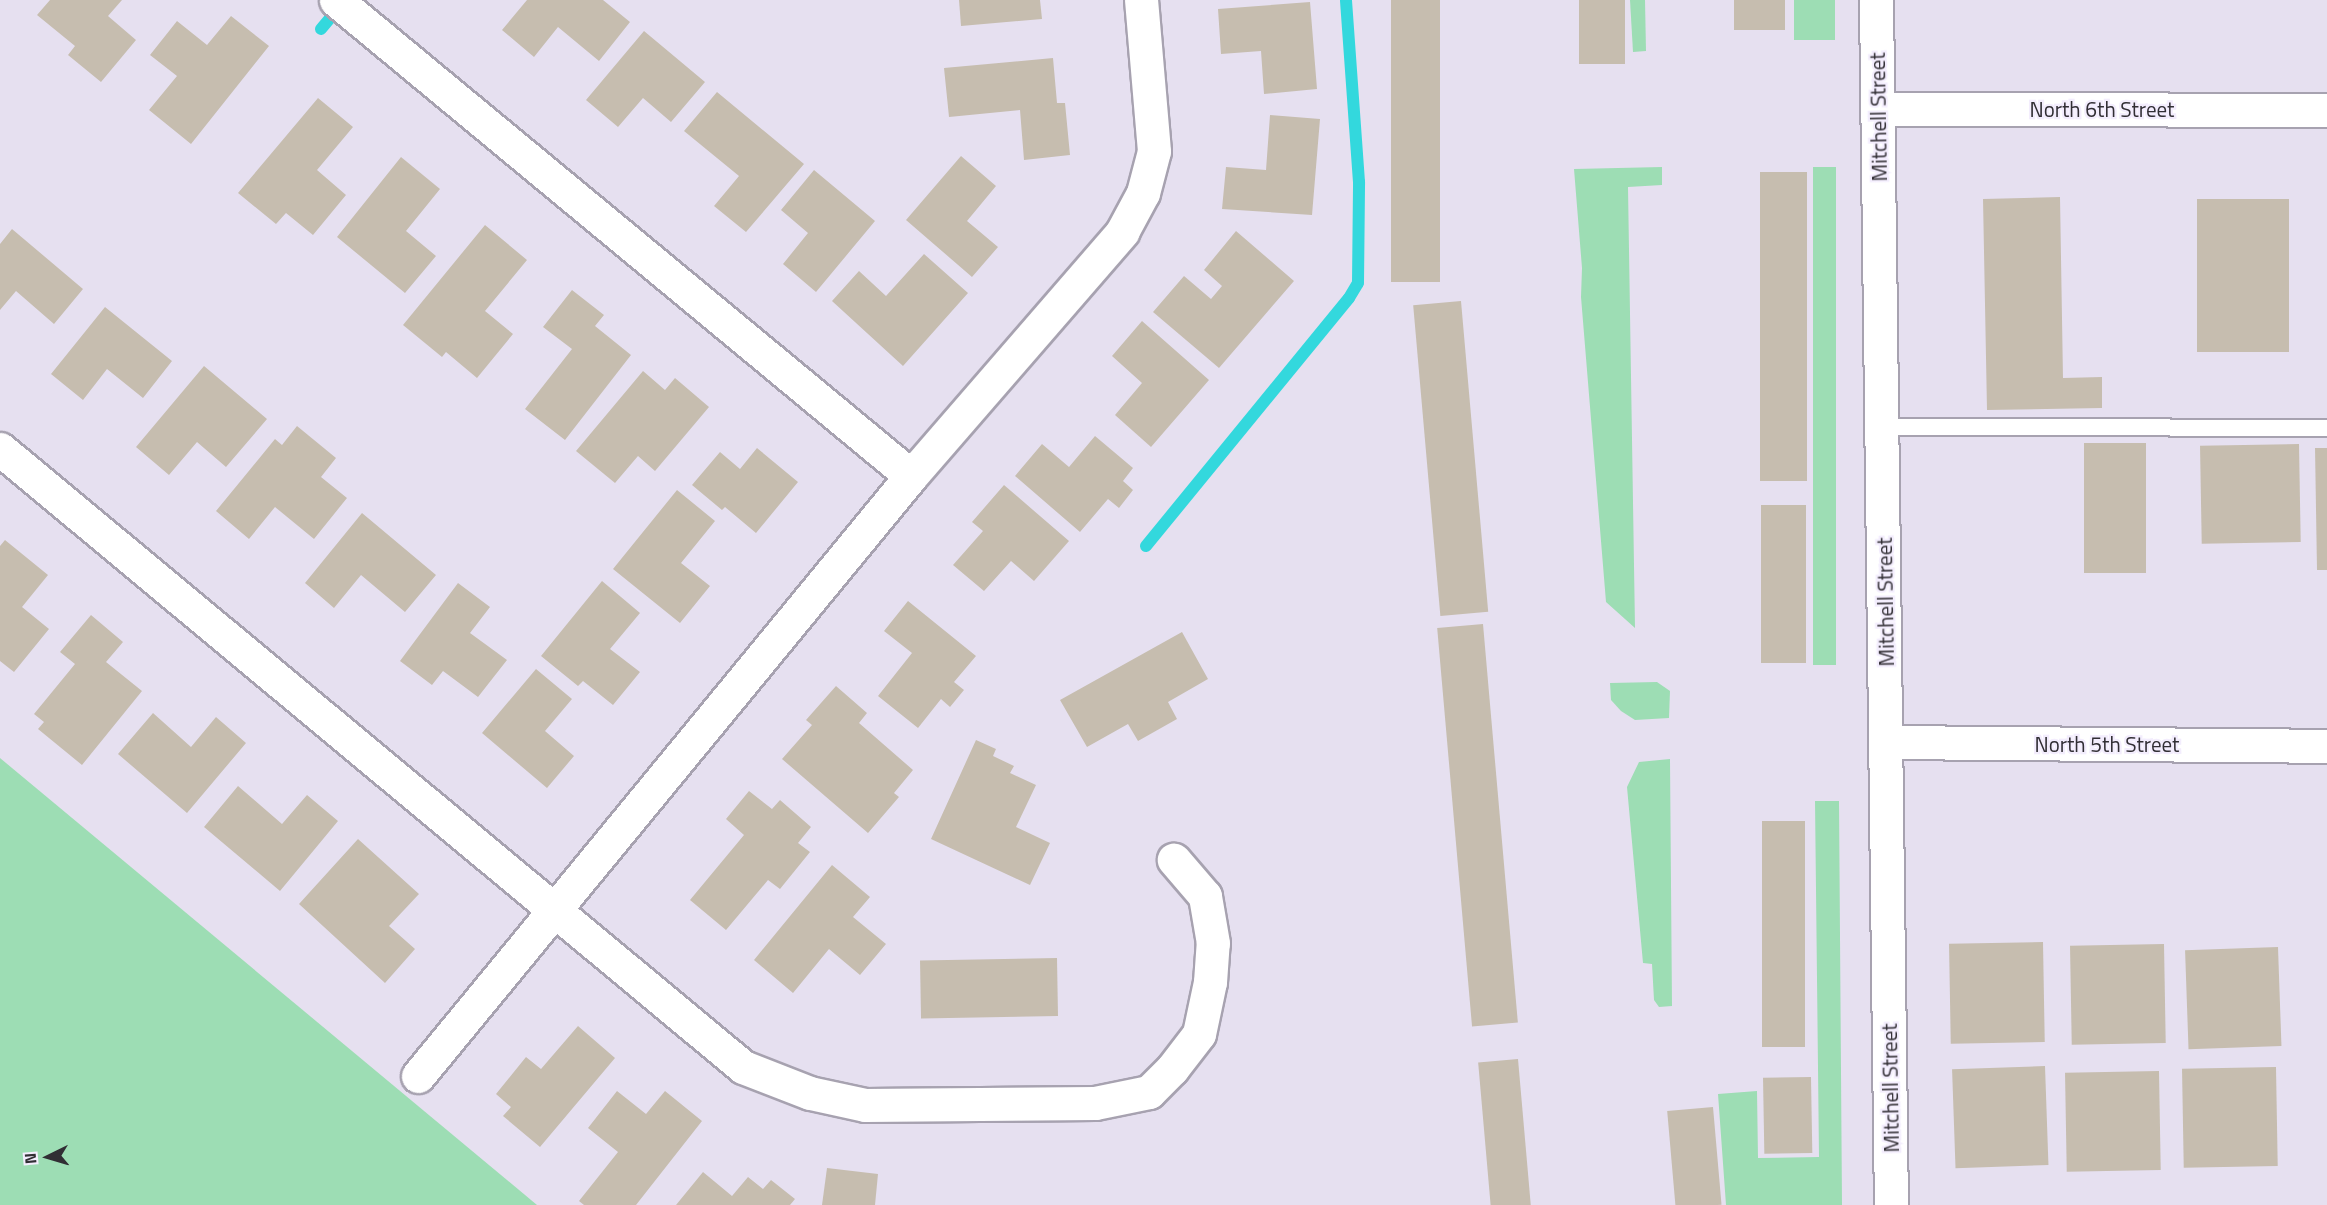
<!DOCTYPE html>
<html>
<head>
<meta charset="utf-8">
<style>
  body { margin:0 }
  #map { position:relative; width:2327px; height:1205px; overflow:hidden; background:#e6e0f0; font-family:"Titillium Web",sans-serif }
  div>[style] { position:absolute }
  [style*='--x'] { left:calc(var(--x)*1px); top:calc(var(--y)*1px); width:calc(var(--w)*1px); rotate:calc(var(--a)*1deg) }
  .green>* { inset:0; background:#9dddb4; transform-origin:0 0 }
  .stream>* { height:12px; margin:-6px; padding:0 6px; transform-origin:6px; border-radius:6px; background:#33d8dd }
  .building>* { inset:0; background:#c6bdaf; transform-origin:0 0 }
  .roads { filter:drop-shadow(2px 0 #a7a2b0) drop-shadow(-2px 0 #a7a2b0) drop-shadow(0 2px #a7a2b0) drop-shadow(0 -2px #a7a2b0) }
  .service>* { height:16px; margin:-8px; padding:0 8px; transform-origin:8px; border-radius:8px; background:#fff }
  .minor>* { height:33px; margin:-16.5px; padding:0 16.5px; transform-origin:16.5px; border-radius:16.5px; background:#fff }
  span { translate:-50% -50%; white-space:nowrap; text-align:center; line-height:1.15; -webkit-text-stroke:4.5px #f3edfd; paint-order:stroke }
  .street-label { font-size:21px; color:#312e34 }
  .north { position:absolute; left:18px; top:1127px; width:60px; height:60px; -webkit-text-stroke:4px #f3edfd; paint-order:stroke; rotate:265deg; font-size:16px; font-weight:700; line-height:24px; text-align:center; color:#312e34 }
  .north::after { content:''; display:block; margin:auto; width:21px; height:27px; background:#312e34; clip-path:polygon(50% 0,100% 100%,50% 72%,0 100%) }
</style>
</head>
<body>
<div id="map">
  <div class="green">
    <div style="clip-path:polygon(1630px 0,1645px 0,1646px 51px,1633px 52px)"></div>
    <div style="left:1794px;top:0;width:41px;height:40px"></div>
    <div style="clip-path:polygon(1662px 167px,1662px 185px,1628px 187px,1635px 628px,1606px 602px,1581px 297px,1582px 268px,1574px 169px)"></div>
    <div style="left:1813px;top:167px;width:23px;height:498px"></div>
    <div style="clip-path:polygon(1657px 682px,1670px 691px,1669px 718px,1635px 720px,1621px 711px,1611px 700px,1610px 683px)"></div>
    <div style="clip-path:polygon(0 758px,537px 1205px,0 1205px)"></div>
    <div style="clip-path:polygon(1670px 759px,1672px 1006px,1659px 1007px,1654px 1000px,1652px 964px,1643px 963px,1627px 787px,1639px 762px)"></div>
    <div style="clip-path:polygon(1815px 801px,1839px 801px,1842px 1205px,1726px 1205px,1718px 1094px,1757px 1091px,1758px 1158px,1819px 1157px)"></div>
  </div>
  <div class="stream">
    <div style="--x:321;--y:29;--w:31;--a:-50"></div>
    <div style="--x:1146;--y:546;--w:320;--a:-50.7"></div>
    <div style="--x:1349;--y:298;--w:17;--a:-59"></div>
    <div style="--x:1358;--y:283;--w:101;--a:-89.4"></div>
    <div style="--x:1359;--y:182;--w:182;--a:-94.1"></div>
  </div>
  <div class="building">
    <div style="clip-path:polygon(50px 0,122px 0,108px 16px,136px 40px,101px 82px,68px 55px,75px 46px,37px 15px)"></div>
    <div style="clip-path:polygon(527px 0,603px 0,630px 22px,599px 61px,558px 27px,534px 57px,502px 30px)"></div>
    <div style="clip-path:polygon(959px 0,1040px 0,1042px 19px,961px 26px)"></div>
    <div style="left:1391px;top:0;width:49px;height:282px"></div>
    <div style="left:1579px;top:0;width:46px;height:64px"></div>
    <div style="left:1734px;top:0;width:51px;height:30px"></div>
    <div style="clip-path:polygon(1310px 2px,1317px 89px,1264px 94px,1261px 51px,1221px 54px,1218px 9px)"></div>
    <div style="clip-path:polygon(231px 16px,269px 46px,191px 144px,149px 110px,177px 76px,150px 55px,177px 21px,207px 45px)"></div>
    <div style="clip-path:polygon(644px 31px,705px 82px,671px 122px,643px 98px,618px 127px,586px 100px)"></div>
    <div style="clip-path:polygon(1053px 58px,1057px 103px,1065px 103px,1070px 155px,1024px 160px,1020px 110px,949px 117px,944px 68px)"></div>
    <div style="clip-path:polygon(717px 92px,804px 164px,746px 232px,714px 206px,739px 176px,684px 131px)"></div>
    <div style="clip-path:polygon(318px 98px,353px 127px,317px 170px,346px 195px,313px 235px,286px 213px,276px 224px,238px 193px)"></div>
    <div style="clip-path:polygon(1270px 115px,1320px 119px,1312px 215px,1222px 209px,1226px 167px,1266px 170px)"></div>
    <div style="clip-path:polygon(961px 156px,996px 186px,967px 221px,998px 247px,972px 277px,906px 220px)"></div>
    <div style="clip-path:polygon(401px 157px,440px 189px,406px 231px,436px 256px,405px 293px,337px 237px)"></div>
    <div style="clip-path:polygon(814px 170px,875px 221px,816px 292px,783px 264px,808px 233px,781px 210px)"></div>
    <div style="left:1760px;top:172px;width:47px;height:309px"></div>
    <div style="clip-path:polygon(2060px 197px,2063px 378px,2102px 377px,2102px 408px,1987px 410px,1983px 199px)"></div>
    <div style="left:2289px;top:199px;width:153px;height:92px;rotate:90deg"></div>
    <div style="clip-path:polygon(485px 225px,527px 260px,485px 311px,513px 334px,477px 378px,446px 352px,442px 357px,403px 325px)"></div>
    <div style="clip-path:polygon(12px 229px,83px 289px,54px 324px,16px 291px,0 310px,0 244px)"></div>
    <div style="clip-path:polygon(1236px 231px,1294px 281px,1219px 368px,1153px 312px,1184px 276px,1211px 299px,1222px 286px,1204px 270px)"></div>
    <div style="clip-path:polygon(924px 254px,968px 293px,903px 366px,832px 301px,859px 271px,886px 296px)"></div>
    <div style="clip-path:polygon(572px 290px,604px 315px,595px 326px,631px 355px,565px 440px,525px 409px,572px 349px,543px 327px)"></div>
    <div style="left:1461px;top:301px;width:312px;height:48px;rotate:85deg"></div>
    <div style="clip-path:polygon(105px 307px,172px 361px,143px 398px,107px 369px,83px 400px,51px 374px)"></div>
    <div style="clip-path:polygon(1142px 321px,1209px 380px,1151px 447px,1115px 415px,1142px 383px,1112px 356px)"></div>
    <div style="clip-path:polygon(204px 366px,267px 419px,226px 467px,197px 442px,169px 475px,136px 447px)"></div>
    <div style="clip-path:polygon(643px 371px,665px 390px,675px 378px,709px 407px,655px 471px,638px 456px,615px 483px,576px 451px)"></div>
    <div style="clip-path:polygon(297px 426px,336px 458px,321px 477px,347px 498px,314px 539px,275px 507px,249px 539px,216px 511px,275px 439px,282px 445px)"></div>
    <div style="clip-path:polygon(1095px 436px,1133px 468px,1123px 481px,1133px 490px,1119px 508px,1108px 499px,1080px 532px,1015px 476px,1042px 444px,1069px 467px)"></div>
    <div style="left:2084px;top:443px;width:62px;height:130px"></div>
    <div style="left:2299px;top:444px;width:98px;height:99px;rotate:89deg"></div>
    <div style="clip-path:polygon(757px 448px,798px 482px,756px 533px,725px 507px,722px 510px,692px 485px,720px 452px,740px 469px)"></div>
    <div style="clip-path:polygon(2315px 448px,2327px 448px,2327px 570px,2317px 570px)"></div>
    <div style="clip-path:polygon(1004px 485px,1069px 541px,1034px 581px,1011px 561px,984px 591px,953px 565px,983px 531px,972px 522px)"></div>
    <div style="clip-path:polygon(677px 490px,715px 521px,681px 563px,710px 586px,680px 623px,613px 569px)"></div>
    <div style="left:1761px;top:505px;width:45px;height:158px"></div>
    <div style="clip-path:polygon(362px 513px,436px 575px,405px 612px,361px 575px,334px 608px,305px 583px)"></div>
    <div style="clip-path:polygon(5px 540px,48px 575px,22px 607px,49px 629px,14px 672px,0 661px,0 546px)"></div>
    <div style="clip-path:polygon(602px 581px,640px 613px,610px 649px,640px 672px,613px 705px,583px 681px,578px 686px,541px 656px)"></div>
    <div style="clip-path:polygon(458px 583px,490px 607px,470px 633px,507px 660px,478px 697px,443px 671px,432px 685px,400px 661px)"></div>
    <div style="clip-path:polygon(908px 601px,976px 656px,954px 682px,964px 690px,950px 707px,941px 699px,918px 728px,878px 696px,912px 653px,884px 631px)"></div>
    <div style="clip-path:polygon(91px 615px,123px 642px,106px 662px,142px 691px,82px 765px,38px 729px,44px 722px,34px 714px,75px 664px,60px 652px)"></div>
    <div style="left:1483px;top:624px;width:400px;height:46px;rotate:85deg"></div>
    <div style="clip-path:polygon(1182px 632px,1208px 679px,1168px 702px,1177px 719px,1138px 741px,1128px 724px,1087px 747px,1060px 700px)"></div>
    <div style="clip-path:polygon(536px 669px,572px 699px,545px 731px,574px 756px,547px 788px,482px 733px)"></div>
    <div style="clip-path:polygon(836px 686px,867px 713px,859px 723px,913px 770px,894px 793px,899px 797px,868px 833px,782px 759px,812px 725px,806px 720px)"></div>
    <div style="clip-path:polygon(153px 713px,191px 747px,216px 717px,246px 743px,187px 813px,118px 754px)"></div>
    <div style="clip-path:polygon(976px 740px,996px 749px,993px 756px,1014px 766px,1010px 773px,1036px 785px,1016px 827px,1050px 843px,1030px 885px,931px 839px)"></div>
    <div style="clip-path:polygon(238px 786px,282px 824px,307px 795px,338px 821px,280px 891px,204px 827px)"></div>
    <div style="clip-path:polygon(749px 791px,772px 809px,780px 800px,811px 827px,798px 843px,810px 852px,780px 889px,768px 880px,726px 930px,690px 900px,744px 835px,726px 819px)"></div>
    <div style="left:1762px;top:821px;width:43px;height:226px"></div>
    <div style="clip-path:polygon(358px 839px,419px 894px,389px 926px,415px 949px,385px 983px,299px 904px)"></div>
    <div style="clip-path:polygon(832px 865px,870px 897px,853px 917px,886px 944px,860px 975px,829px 949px,793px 993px,754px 960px)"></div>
    <div style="left:2043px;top:942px;width:100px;height:94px;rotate:89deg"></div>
    <div style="left:2164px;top:944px;width:99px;height:94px;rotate:89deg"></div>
    <div style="left:2278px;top:947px;width:99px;height:93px;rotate:88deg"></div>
    <div style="left:1057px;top:958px;width:58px;height:137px;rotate:89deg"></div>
    <div style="clip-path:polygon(578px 1026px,615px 1058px,540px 1147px,503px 1116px,511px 1107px,496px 1094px,526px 1057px,541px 1069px)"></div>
    <div style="left:1518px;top:1059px;width:147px;height:40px;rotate:85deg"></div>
    <div style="left:2045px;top:1066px;width:99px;height:93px;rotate:88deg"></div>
    <div style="left:2276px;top:1067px;width:99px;height:94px;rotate:89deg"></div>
    <div style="left:2159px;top:1071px;width:99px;height:94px;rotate:89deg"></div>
    <div style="left:1811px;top:1077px;width:76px;height:48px;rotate:89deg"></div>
    <div style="clip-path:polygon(617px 1091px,646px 1114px,665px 1091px,702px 1121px,636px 1205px,584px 1205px,579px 1201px,618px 1152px,588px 1128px)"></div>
    <div style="left:1713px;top:1107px;width:98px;height:46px;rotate:85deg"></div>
    <div style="clip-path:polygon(827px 1168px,878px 1174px,875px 1205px,822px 1205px)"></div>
    <div style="clip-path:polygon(703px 1172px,732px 1196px,748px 1177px,763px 1189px,771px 1180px,795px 1199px,790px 1205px,676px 1205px)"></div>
  </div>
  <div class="roads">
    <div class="service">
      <div style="--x:1882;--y:427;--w:445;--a:0.1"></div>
    </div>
    <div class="minor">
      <div style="--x:336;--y:0;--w:746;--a:39.62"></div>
      <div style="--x:1876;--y:0;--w:1205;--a:89.29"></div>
      <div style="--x:1877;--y:109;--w:450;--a:0.1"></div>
      <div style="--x:0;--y:449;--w:966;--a:39.75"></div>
      <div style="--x:743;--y:1067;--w:72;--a:21.2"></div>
      <div style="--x:810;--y:1093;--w:56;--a:12.3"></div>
      <div style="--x:865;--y:1105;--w:230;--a:-0.5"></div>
      <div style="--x:1095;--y:1103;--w:55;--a:-11.5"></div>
      <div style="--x:1149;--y:1092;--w:33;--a:-45"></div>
      <div style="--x:1172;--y:1069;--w:44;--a:-52.4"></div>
      <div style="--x:1199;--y:1034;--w:53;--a:-78.1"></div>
      <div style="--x:1210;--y:982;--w:39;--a:-86"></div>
      <div style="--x:1213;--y:943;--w:48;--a:-99.7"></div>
      <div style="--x:1205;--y:896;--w:48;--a:-130.7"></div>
      <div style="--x:1886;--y:742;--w:441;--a:0.5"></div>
      <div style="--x:418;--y:1076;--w:777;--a:-50.59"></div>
      <div style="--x:911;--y:476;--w:323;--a:-49.1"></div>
      <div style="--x:1122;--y:232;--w:44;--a:-61.7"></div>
      <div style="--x:1143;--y:193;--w:43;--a:-75.3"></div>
      <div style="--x:1154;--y:151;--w:152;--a:-94.9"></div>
    </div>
  </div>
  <div class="street-label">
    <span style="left:2102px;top:109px">North 6th Street</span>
    <span style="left:1878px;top:117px;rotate:-91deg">Mitchell Street</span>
    <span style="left:1885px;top:602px;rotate:-91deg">Mitchell Street</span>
    <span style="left:2107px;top:744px">North 5th Street</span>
    <span style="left:1890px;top:1088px;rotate:-91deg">Mitchell Street</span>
  </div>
  <div class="north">N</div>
</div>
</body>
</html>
